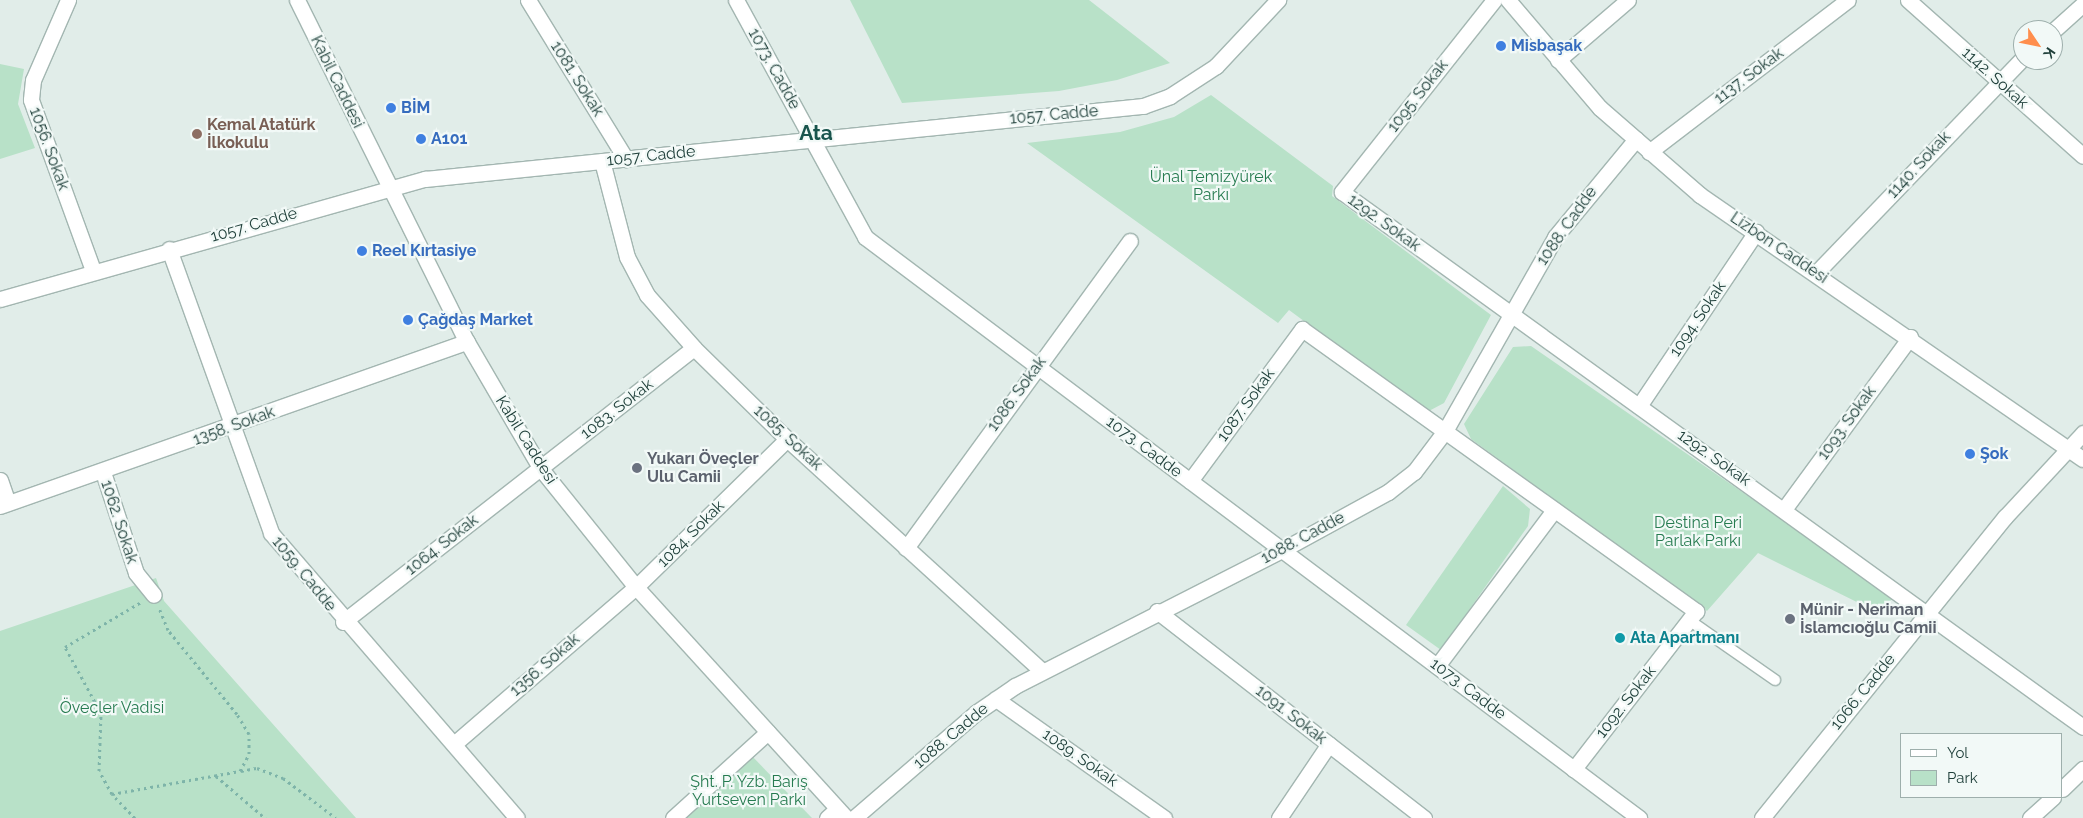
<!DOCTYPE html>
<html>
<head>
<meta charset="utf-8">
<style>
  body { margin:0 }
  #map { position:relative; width:2083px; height:818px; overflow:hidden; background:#e1ede9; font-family:Raleway,sans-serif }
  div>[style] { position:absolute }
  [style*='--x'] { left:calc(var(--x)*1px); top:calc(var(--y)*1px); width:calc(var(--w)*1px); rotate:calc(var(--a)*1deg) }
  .green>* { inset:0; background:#b8e1c8 }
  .path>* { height:3px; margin-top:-1.5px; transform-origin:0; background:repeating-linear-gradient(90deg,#7eb4a9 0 2.5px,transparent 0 6.5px) }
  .roads { filter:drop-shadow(1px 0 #a3b6b1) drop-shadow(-1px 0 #a3b6b1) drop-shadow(0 1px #a3b6b1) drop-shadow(0 -1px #a3b6b1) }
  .lane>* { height:10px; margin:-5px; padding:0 5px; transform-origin:5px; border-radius:5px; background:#fff }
  .street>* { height:15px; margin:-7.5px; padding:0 7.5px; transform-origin:7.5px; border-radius:7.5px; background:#fff }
  .secondary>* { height:15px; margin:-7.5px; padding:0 7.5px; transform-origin:7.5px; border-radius:7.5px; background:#fff }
  .dots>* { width:14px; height:14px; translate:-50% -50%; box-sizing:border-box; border:2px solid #f2f9f7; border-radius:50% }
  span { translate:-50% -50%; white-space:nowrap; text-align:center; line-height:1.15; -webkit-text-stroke:4.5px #f2f9f7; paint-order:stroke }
  .shop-label { font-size:16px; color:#366cbe; font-weight:700 }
  .left { translate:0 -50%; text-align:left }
  .street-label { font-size:16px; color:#20403b }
  .education-label { font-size:16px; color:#785e54; font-weight:700 }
  .park-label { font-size:16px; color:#267b50 }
  .worship-label { font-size:16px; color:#5b616d; font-weight:700 }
  .culture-label { font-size:16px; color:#0d838f; font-weight:700 }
  .district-label { font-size:21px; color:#19544d; font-weight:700 }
  .legend { position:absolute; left:1900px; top:733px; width:162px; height:65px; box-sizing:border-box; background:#f2f9f7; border:1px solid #9eafac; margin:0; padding:6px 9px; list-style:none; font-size:15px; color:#20403b }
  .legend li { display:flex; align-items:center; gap:10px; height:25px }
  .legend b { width:25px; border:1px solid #9eafac }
  .north { position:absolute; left:2013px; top:20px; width:50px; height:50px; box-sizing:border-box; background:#f2f9f7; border:1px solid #9eafac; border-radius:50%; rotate:124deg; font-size:14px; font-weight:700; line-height:20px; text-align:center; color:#20403b }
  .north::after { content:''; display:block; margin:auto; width:18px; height:22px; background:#ff8e4d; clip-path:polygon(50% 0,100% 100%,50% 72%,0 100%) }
</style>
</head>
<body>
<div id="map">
  <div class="green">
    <div style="clip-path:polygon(850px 0,1089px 0,1170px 63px,1117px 80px,1059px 91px,902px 103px)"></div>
    <div style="clip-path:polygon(0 64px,24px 69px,18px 104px,35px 148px,0 159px)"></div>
    <div style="clip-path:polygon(1211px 95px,1333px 186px,1332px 196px,1491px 315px,1444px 403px,1427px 412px,1289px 310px,1278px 323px,1027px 143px,1120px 132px,1174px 117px)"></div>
    <div style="clip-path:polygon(1531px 346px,1894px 597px,1879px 613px,1758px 553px,1707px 611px,1471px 439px,1464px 424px,1513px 347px)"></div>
    <div style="clip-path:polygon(1503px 486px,1530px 509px,1528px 526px,1441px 650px,1406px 625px)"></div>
    <div style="clip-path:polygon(156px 578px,164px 601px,356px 818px,0 818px,0 631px)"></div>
    <div style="clip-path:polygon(750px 754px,812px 818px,677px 818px)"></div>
  </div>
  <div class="path">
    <div style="--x:241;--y:771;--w:16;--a:-11"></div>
    <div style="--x:257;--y:768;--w:28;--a:21"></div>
    <div style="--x:283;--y:778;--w:66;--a:37"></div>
    <div style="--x:216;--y:776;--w:65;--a:40.6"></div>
    <div style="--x:112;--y:794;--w:130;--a:-10.2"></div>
    <div style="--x:240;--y:771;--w:19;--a:-62"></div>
    <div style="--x:249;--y:754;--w:20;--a:-90"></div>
    <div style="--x:249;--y:734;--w:23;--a:-121"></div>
    <div style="--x:237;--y:714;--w:109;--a:-129.4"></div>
    <div style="--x:168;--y:630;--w:24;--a:-112"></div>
    <div style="--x:135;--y:818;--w:33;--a:-134"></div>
    <div style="--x:112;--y:794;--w:26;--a:-119"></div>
    <div style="--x:99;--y:771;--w:58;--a:-88"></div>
    <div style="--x:101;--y:713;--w:75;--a:-118.6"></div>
    <div style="--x:65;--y:647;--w:88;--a:-30.6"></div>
  </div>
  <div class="roads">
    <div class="lane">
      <div style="--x:1689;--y:620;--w:105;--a:34.9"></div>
    </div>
    <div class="street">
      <div style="--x:68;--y:0;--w:87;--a:113.6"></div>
      <div style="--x:33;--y:80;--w:20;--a:96"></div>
      <div style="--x:31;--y:100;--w:181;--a:70"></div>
      <div style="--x:528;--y:0;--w:187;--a:58.4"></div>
      <div style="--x:736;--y:0;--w:270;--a:61.4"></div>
      <div style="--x:865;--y:237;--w:968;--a:36.89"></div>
      <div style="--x:1494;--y:0;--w:245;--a:128.4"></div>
      <div style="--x:1342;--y:192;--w:914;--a:35.83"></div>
      <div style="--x:1908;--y:0;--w:234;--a:41.7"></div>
      <div style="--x:2053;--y:31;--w:40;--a:-42"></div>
      <div style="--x:1558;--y:60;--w:92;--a:-40.6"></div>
      <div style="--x:1649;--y:152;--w:250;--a:-37.4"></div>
      <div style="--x:602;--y:161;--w:99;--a:75.4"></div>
      <div style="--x:627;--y:257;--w:43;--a:62.2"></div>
      <div style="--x:647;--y:295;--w:71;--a:48.4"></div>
      <div style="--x:694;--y:348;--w:130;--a:44.4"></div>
      <div style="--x:787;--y:439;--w:343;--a:42.3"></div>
      <div style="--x:169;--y:249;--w:302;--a:70.2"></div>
      <div style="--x:271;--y:533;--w:376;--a:49.2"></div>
      <div style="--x:1816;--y:273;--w:298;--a:-46.1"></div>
      <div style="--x:1639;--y:406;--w:210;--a:-56.1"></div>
      <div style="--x:103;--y:472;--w:106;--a:71.9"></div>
      <div style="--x:136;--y:573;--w:28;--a:51"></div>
      <div style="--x:0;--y:480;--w:24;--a:71"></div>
      <div style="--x:1190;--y:481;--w:189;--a:-53.6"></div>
      <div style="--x:1302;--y:329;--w:485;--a:35.6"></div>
      <div style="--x:1696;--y:611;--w:200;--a:127.7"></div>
      <div style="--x:0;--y:506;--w:495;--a:-19.4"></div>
      <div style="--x:1785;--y:508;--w:212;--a:-53.8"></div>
      <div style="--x:906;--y:548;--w:380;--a:-53.9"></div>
      <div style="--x:1157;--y:611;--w:338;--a:37.8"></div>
      <div style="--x:343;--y:622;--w:445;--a:-38"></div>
      <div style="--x:1437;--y:666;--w:195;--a:-53.1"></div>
      <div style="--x:996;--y:699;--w:206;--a:35.3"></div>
      <div style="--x:454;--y:744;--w:240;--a:-40.8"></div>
      <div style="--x:636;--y:587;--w:211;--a:-44.4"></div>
      <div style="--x:2062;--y:789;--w:29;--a:-44"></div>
      <div style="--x:673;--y:818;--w:128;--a:-42.2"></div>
      <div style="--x:827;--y:818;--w:13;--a:-42"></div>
      <div style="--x:854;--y:818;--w:162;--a:-40.8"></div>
      <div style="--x:977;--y:712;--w:46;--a:-34.4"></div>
      <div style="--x:1015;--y:686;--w:300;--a:-27"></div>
      <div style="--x:1282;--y:550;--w:121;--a:-28.7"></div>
      <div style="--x:1388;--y:492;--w:33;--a:-38"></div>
      <div style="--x:1414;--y:472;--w:51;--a:-52.9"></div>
      <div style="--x:1445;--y:431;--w:223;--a:-60.4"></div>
      <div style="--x:1555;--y:237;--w:127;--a:-50.4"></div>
      <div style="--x:1279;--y:818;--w:89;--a:-56"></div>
      <div style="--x:2030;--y:818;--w:31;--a:-42"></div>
    </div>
    <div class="secondary">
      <div style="--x:297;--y:0;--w:382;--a:63.6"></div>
      <div style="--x:467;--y:342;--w:147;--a:59.8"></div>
      <div style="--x:541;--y:469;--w:151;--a:51.2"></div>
      <div style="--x:636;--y:587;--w:312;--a:47.7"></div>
      <div style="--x:1508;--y:0;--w:142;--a:49.6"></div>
      <div style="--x:1600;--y:108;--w:133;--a:41"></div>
      <div style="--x:1700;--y:195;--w:465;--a:34.6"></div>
      <div style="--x:0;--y:299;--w:442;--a:-15.8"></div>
      <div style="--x:425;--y:179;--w:722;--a:-5.81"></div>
      <div style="--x:1143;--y:106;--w:29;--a:-20"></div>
      <div style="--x:1170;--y:96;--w:55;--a:-33.1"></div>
      <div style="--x:1216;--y:66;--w:91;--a:-46.8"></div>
      <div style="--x:1762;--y:818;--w:387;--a:-51.1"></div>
      <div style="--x:2005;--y:517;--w:115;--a:-47.1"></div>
    </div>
  </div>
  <div class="dots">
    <div style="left:1501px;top:46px;background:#3f7fe0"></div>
    <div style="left:391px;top:108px;background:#3f7fe0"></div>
    <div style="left:197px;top:134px;background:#8d6e63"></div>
    <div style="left:421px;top:139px;background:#3f7fe0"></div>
    <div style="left:362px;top:251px;background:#3f7fe0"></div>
    <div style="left:408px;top:320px;background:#3f7fe0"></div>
    <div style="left:1970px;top:454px;background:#3f7fe0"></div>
    <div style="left:637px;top:468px;background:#6b7280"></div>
    <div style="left:1790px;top:619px;background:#6b7280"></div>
    <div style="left:1620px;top:638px;background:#0f9aa8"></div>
  </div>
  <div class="shop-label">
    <span class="left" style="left:1511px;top:46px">Misbaşak</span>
    <span class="left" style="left:401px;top:108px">BİM</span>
    <span class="left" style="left:431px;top:139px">A101</span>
    <span class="left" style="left:372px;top:251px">Reel Kırtasiye</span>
    <span class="left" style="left:418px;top:320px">Çağdaş Market</span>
    <span class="left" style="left:1980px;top:454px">Şok</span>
  </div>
  <div class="street-label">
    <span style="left:774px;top:69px;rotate:61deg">1073. Cadde</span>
    <span style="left:1749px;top:76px;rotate:-37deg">1137. Sokak</span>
    <span style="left:1995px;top:78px;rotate:42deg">1142. Sokak</span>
    <span style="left:577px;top:79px;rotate:58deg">1081. Sokak</span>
    <span style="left:337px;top:82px;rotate:64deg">Kabil Caddesi</span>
    <span style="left:1418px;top:96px;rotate:-52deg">1095. Sokak</span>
    <span style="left:1054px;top:115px;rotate:-5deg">1057. Cadde</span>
    <span style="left:49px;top:149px;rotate:70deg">1056. Sokak</span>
    <span style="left:651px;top:156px;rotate:-6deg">1057. Cadde</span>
    <span style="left:1919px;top:165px;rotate:-47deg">1140. Sokak</span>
    <span style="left:1384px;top:223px;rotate:36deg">1292. Sokak</span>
    <span style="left:254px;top:225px;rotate:-16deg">1057. Cadde</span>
    <span style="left:1567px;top:226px;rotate:-55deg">1088. Cadde</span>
    <span style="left:1779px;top:248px;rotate:34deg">Lizbon Caddesi</span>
    <span style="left:1698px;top:319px;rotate:-56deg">1094. Sokak</span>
    <span style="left:1017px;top:394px;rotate:-54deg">1086. Sokak</span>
    <span style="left:1246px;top:405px;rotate:-54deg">1087. Sokak</span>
    <span style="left:617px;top:409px;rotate:-38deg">1083. Sokak</span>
    <span style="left:1847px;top:423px;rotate:-54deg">1093. Sokak</span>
    <span style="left:234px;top:426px;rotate:-20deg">1358. Sokak</span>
    <span style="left:788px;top:438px;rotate:43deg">1085. Sokak</span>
    <span style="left:526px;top:440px;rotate:58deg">Kabil Caddesi</span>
    <span style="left:1144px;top:447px;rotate:37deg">1073. Cadde</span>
    <span style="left:1714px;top:458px;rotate:35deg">1292. Sokak</span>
    <span style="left:119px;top:522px;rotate:72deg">1062. Sokak</span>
    <span style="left:691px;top:534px;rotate:-45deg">1084. Sokak</span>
    <span style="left:1303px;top:538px;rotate:-28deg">1088. Cadde</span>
    <span style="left:442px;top:545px;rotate:-38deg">1064. Sokak</span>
    <span style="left:304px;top:574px;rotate:51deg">1059. Cadde</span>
    <span style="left:545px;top:665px;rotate:-41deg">1356. Sokak</span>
    <span style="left:1468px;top:689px;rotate:37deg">1073. Cadde</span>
    <span style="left:1863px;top:692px;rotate:-51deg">1066. Cadde</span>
    <span style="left:1626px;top:702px;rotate:-52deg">1092. Sokak</span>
    <span style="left:1291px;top:715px;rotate:38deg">1091. Sokak</span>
    <span style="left:951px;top:736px;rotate:-40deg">1088. Cadde</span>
    <span style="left:1080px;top:758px;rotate:35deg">1089. Sokak</span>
  </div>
  <div class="education-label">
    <span class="left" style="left:207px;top:134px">Kemal Atatürk<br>İlkokulu</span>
  </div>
  <div class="park-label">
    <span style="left:1211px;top:186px">Ünal Temizyürek<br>Parkı</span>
    <span style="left:1698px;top:532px">Destina Peri<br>Parlak Parkı</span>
    <span style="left:112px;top:708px">Öveçler Vadisi</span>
    <span style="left:749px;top:791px">Şht. P. Yzb. Barış<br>Yurtseven Parkı</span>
  </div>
  <div class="worship-label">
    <span class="left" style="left:647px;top:468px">Yukarı Öveçler<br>Ulu Camii</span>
    <span class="left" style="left:1800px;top:619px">Münir - Neriman<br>İslamcıoğlu Camii</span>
  </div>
  <div class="culture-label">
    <span class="left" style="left:1630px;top:638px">Ata Apartmanı</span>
  </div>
  <div class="district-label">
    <span style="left:816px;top:133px">Ata</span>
  </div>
  <ul class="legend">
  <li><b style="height:6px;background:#fff"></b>Yol</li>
  <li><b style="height:14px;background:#b8e1c8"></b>Park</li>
  </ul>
  <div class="north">K</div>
</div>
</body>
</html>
